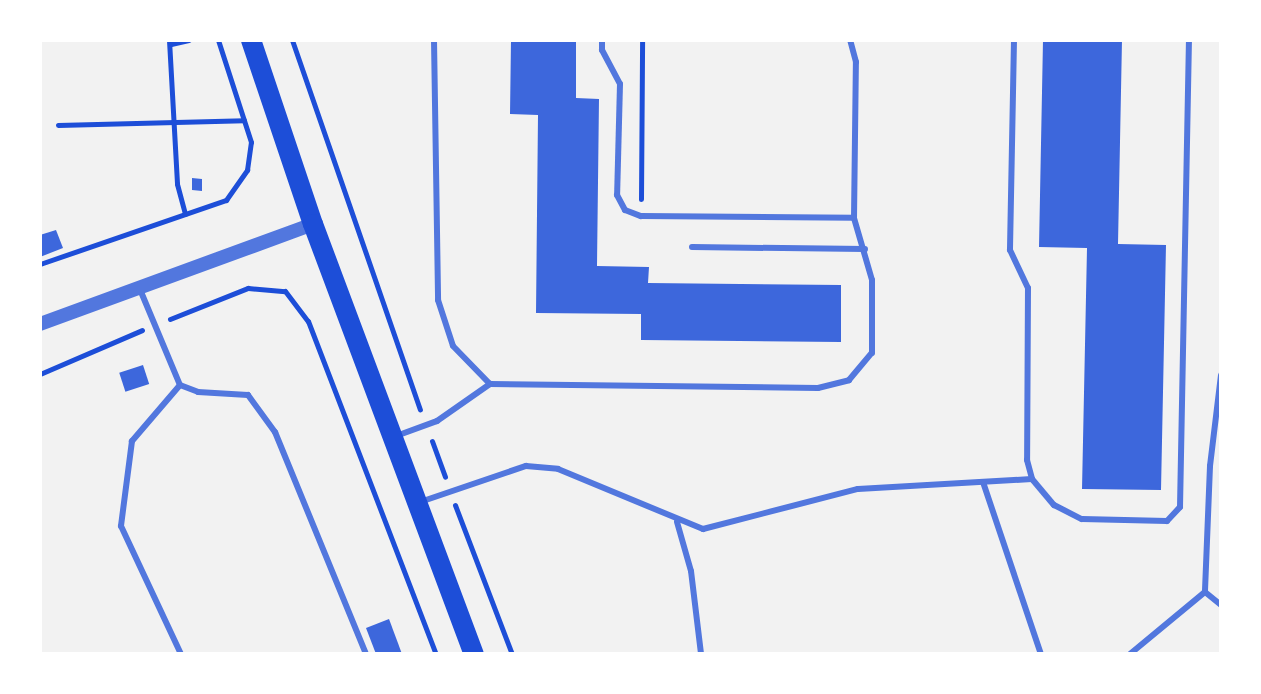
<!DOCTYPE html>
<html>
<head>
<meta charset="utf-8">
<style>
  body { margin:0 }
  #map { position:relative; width:1261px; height:694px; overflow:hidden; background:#f2f2f2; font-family:"IBM Plex Sans",sans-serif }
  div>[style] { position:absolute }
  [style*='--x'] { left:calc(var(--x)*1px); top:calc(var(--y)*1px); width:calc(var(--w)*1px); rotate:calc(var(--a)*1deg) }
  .building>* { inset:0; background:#3d67dc; transform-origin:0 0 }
  .path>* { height:5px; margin:-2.5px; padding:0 2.5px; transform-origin:2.5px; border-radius:2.5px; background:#1d4ed8 }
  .service>* { height:6px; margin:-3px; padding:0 3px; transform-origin:3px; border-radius:3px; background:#5277de }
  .tertiary>* { height:14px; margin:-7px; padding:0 7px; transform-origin:7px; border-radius:7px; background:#5277de }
  .primary>* { height:20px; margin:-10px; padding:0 10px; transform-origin:10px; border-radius:10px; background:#1d4ed8 }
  span { translate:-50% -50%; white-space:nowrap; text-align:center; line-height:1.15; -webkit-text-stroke:8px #fff; paint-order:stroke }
  .frame { position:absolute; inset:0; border:42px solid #fff; pointer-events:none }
</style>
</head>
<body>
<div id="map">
  <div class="building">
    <div style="clip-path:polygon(511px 40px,576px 40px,576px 98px,599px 99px,597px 266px,649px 267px,648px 283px,841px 285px,841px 342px,641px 340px,641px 314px,536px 313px,538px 115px,510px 114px)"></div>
    <div style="clip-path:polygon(1043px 40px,1122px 40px,1118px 244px,1166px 245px,1161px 490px,1082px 489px,1087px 248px,1039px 247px)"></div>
    <div style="clip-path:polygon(192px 178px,202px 179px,202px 191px,192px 190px)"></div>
    <div style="clip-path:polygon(56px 230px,63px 248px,40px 257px,40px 235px)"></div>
    <div style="left:143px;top:365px;width:20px;height:25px;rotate:72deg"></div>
    <div style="clip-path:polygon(389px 619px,402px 654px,376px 654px,366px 628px)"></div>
  </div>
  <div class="path">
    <div style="--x:169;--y:40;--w:144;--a:86.8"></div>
    <div style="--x:177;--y:184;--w:31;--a:75"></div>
    <div style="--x:292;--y:40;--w:391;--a:70.9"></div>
    <div style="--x:171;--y:44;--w:18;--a:-13"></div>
    <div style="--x:58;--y:125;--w:186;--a:-1.5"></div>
    <div style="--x:641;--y:199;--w:159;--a:-89.6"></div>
    <div style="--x:40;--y:264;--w:197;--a:-19"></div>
    <div style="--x:226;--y:200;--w:37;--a:-55"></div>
    <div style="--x:247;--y:170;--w:28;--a:-82"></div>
    <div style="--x:251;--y:142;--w:107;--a:-107.9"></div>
    <div style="--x:170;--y:319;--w:84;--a:-21.7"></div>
    <div style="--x:248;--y:288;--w:37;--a:5"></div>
    <div style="--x:285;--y:291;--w:38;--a:53"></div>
    <div style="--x:308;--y:321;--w:357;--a:69"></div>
    <div style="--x:40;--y:374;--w:111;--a:-23.3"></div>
    <div style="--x:432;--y:441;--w:38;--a:70"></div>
    <div style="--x:455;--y:505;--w:160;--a:69.1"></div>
  </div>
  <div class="service">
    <div style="--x:434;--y:40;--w:260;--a:89.1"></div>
    <div style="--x:438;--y:300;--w:48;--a:71.9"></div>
    <div style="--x:453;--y:346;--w:53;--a:45.8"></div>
    <div style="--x:490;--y:384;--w:328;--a:0.7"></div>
    <div style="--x:818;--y:388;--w:32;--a:-14"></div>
    <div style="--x:849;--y:380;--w:35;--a:-50"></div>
    <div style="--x:872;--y:353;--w:73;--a:-90"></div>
    <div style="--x:872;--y:280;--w:65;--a:-106.2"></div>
    <div style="--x:854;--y:218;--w:156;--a:-89.3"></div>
    <div style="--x:856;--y:62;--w:23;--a:-105"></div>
    <div style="--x:602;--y:40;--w:10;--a:90"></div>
    <div style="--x:602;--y:50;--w:38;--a:62"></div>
    <div style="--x:620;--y:84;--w:111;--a:91.5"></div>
    <div style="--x:617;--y:195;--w:17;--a:62"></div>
    <div style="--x:625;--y:210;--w:17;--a:21"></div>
    <div style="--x:641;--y:216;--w:213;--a:0.5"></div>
    <div style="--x:1014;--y:40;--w:210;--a:91.1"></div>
    <div style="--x:1010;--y:250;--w:42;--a:64.7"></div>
    <div style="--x:1028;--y:288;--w:172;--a:90.3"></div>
    <div style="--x:1027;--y:460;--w:20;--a:75"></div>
    <div style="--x:1032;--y:479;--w:34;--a:50"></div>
    <div style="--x:1054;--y:505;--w:31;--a:27"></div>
    <div style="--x:1082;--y:519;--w:85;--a:1.3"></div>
    <div style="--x:1167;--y:521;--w:19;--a:-47"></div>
    <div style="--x:1180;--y:507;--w:467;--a:-88.9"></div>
    <div style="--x:692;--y:247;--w:173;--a:0.7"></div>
    <div style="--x:139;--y:287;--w:106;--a:67.3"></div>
    <div style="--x:180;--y:385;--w:19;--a:21"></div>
    <div style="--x:198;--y:392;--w:50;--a:3.4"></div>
    <div style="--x:248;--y:395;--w:46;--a:53.9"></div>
    <div style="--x:275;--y:432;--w:240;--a:67.7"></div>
    <div style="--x:1221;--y:375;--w:92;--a:96.9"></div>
    <div style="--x:1210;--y:466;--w:126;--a:92.3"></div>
    <div style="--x:1205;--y:592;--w:21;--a:39"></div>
    <div style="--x:180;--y:385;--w:74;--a:130.6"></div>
    <div style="--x:132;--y:441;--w:86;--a:97.4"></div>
    <div style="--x:121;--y:526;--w:141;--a:64.9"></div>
    <div style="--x:396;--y:436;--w:44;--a:-20.1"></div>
    <div style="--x:437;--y:421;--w:65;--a:-34.9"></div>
    <div style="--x:983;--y:482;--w:182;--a:71.4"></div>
    <div style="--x:420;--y:502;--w:112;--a:-18.8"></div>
    <div style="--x:526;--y:466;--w:32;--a:5"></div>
    <div style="--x:558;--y:469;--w:157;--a:22.5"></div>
    <div style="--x:703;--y:529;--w:160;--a:-14.5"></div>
    <div style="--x:858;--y:489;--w:174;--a:-3.3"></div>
    <div style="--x:677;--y:522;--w:51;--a:74.1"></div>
    <div style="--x:691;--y:571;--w:84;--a:83.1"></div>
    <div style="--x:1130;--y:654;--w:97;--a:-39.6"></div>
  </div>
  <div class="tertiary">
    <div style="--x:40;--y:324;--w:291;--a:-20.1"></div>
  </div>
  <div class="primary">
    <div style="--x:251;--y:40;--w:194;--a:71.4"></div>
    <div style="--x:313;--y:224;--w:459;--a:69.5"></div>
  </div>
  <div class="frame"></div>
</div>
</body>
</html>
